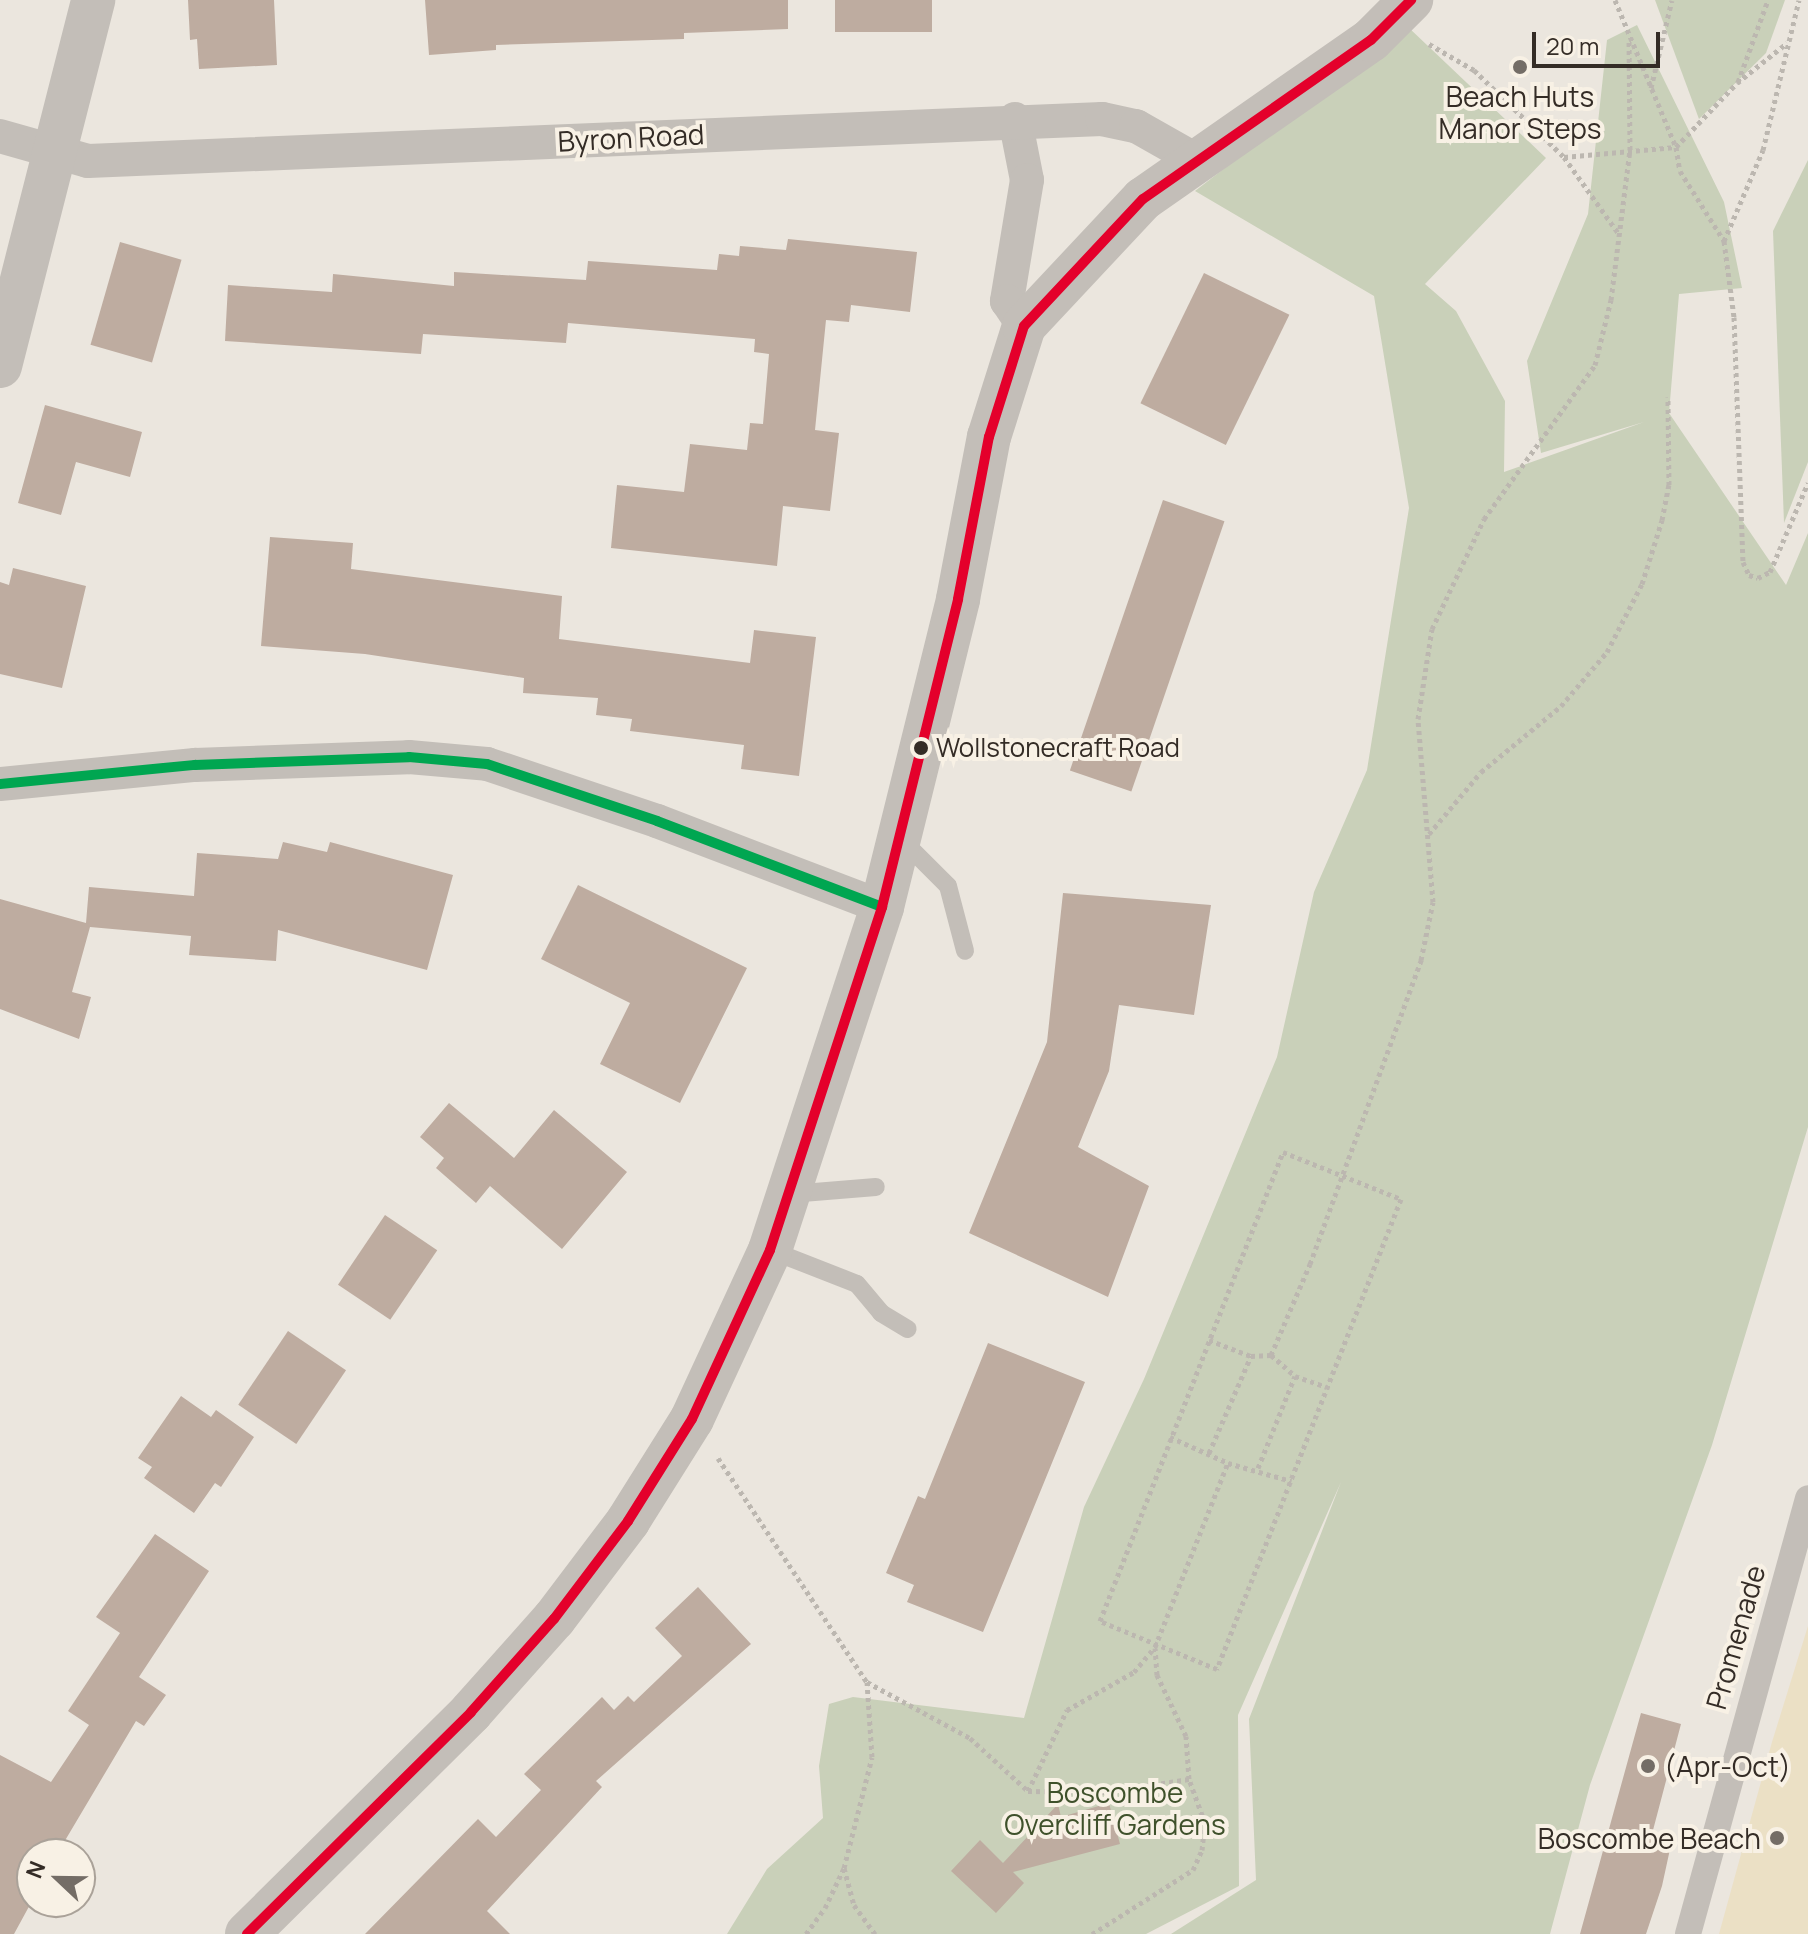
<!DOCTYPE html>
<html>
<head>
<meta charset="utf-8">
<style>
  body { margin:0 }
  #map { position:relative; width:1808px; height:1934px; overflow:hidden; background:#ebe6de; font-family:Manrope,sans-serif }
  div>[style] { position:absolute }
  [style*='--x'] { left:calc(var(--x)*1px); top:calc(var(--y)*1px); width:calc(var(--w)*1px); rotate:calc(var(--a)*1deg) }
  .green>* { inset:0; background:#c9d0b9 }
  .sand>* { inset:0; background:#ebe0c5 }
  .building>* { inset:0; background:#beaca0; transform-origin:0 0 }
  .path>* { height:5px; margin-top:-2.5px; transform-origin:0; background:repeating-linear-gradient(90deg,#bcb7b0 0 4px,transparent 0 8px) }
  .service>* { height:18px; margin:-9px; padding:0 9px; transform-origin:9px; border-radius:9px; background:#c3beb8 }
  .pedestrian>* { height:26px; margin:-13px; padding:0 13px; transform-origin:13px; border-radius:13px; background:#c3beb8 }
  .minor>* { height:34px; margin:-17px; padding:0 17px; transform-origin:17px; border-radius:17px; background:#c3beb8 }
  .tertiary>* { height:44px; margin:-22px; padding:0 22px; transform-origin:22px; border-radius:22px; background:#c3beb8 }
  .bus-1>* { height:10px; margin:-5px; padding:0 5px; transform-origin:5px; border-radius:5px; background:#00a651 }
  .bus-2>* { height:10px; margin:-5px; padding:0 5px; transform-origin:5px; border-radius:5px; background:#e4002b }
  .dots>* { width:22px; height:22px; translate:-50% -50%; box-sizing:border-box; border:4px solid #f8f1e5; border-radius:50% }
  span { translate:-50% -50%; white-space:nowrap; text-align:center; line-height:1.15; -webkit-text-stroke:8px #f8f1e5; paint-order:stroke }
  .bus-label { font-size:26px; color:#342c26 }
  .left { translate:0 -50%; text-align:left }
  .poi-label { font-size:28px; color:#342c26 }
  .right { translate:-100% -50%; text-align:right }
  .street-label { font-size:28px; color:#342c26 }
  .park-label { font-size:28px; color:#3f512b }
  .north { position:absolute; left:16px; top:1838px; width:80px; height:80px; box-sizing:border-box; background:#f8f1e5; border:2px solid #aaa299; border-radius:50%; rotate:292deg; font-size:22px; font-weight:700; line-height:32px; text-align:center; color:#342c26 }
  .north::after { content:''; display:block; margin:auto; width:28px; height:36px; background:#746d66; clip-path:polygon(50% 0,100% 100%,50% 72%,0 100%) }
  .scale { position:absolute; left:1532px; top:32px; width:128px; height:36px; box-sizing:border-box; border:4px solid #342c26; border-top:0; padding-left:10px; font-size:24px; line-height:28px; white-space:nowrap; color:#342c26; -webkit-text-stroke:6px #f8f1e5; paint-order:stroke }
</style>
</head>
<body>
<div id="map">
  <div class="green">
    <div style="clip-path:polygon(1655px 0,1785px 0,1766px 53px,1699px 119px)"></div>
    <div style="clip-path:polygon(1637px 25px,1724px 202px,1742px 288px,1679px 294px,1669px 413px,1786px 585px,1808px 533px,1808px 1127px,1712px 1445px,1590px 1785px,1550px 1934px,1171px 1934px,1256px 1880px,1249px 1719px,1341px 1482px,1238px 1715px,1239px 1886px,1146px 1934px,727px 1934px,767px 1869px,823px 1818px,819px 1766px,829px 1704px,853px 1697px,1024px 1718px,1084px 1507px,1144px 1379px,1277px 1057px,1314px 892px,1367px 770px,1409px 508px,1374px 296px,1195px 191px,1408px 27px,1546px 158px,1425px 284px,1456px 311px,1505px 401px,1504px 472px,1644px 422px,1541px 453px,1527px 361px,1588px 214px,1607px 40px)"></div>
    <div style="clip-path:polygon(1808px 160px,1808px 462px,1784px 523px,1773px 231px)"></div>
  </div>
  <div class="sand">
    <div style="clip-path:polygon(1808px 1626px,1808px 1934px,1719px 1934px,1772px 1742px)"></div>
  </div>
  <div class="building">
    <div style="clip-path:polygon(188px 0,274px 0,277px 65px,199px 69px,197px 39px,190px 40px)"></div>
    <div style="clip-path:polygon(425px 0,788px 0,788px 29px,684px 33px,684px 39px,496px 45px,496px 50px,429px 55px)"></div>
    <div style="left:835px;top:0;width:97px;height:32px"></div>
    <div style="clip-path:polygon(788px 239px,917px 252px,910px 312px,851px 305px,849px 322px,826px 320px,815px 430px,839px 433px,830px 511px,783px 506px,777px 566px,611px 548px,617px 485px,684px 492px,690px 444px,747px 450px,750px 423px,763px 424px,769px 354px,754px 352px,755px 339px,568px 323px,566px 343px,423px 334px,421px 354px,225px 341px,228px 285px,332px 292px,333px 274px,454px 286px,454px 272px,586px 280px,588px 261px,717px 270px,719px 254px,739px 256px,740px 246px,786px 250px)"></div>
    <div style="left:120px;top:242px;width:64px;height:107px;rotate:16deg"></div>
    <div style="left:1204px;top:273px;width:95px;height:145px;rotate:26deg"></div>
    <div style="clip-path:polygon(45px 405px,142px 432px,130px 477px,76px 462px,61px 515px,18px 503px)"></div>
    <div style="left:1163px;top:500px;width:65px;height:286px;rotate:19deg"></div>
    <div style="clip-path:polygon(270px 537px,353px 543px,351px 569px,562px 596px,559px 639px,750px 663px,754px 630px,816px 637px,799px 776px,741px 769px,744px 745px,630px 731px,632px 719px,596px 715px,598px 698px,523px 693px,524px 678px,365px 654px,261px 646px)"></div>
    <div style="clip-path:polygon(13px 568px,86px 586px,62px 688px,0 674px,0 582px,9px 585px)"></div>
    <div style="clip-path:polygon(283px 842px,327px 852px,330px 842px,453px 875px,427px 970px,278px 930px,276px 961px,189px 955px,191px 936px,90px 927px,72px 992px,91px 997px,79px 1039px,0 1009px,0 899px,86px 923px,89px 887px,194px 896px,197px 853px,278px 859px)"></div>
    <div style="clip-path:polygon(578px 885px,747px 968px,680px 1103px,600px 1064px,630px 1003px,541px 959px)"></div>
    <div style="clip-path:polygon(1063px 893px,1211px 905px,1194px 1015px,1119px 1005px,1109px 1071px,1078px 1147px,1149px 1186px,1108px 1297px,969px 1233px,1047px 1042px)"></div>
    <div style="clip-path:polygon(449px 1103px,514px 1158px,554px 1110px,627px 1172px,562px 1249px,490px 1186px,476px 1203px,436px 1168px,444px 1158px,420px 1137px)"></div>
    <div style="left:385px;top:1215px;width:63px;height:84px;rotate:34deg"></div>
    <div style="left:288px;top:1331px;width:70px;height:89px;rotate:34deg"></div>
    <div style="clip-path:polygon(988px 1343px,1085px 1382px,983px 1632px,907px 1602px,914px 1585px,886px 1573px,918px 1496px,925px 1499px)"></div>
    <div style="clip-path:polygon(181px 1396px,211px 1417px,216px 1410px,254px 1437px,221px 1487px,215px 1483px,194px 1513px,144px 1478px,152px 1467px,138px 1458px)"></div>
    <div style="clip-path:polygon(155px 1534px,209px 1571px,139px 1677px,166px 1695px,144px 1726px,136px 1721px,57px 1854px,32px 1854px,32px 1901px,14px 1934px,0 1934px,0 1755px,51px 1782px,89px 1725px,68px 1711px,120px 1633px,96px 1617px)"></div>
    <div style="clip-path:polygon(698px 1587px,751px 1644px,596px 1781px,602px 1787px,487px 1911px,510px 1934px,365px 1934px,478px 1819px,496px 1837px,541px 1790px,524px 1774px,602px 1697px,614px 1710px,628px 1696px,634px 1702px,682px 1656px,655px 1628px)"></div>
    <div style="clip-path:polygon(1641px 1713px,1681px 1724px,1652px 1834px,1672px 1840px,1662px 1886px,1646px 1934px,1580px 1934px)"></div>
    <div style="clip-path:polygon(1109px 1803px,1120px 1844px,1013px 1872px,1024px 1883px,996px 1913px,951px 1871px,980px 1840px,1003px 1863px,1058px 1804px,1061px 1817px)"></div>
  </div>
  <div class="path">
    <div style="--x:1615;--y:0;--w:159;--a:67.5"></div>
    <div style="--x:1676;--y:147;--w:24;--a:81"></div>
    <div style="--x:1680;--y:171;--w:83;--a:57.8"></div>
    <div style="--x:1724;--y:241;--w:77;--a:82.5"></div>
    <div style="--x:1734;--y:317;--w:245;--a:87.9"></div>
    <div style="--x:1743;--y:562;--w:14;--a:65"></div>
    <div style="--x:1749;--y:575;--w:9;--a:18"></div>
    <div style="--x:1758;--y:578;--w:13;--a:-27"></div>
    <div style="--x:1770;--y:572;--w:97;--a:-66.9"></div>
    <div style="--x:1429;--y:44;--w:52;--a:30"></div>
    <div style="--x:1474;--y:70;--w:125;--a:44"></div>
    <div style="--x:1564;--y:157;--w:95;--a:54.5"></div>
    <div style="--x:1738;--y:82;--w:87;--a:-69.9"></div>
    <div style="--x:1651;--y:88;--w:90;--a:-76.6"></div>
    <div style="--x:1564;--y:157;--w:112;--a:-5.1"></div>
    <div style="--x:1676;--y:147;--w:88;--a:-46.4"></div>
    <div style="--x:1737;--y:83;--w:64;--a:-38.7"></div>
    <div style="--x:1724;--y:241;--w:99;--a:-66.8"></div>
    <div style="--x:1763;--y:150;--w:154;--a:-76.5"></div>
    <div style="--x:1429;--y:834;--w:81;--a:-50"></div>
    <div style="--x:1481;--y:772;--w:104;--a:-39.5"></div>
    <div style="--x:1561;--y:706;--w:71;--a:-49.6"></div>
    <div style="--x:1607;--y:652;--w:76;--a:-62.8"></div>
    <div style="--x:1642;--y:584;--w:67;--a:-72.6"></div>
    <div style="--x:1662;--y:520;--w:36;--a:-79"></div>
    <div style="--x:1669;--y:485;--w:88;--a:-90.7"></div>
    <div style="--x:1283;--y:1152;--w:127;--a:21.7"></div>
    <div style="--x:1401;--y:1199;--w:505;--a:111.38"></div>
    <div style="--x:1217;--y:1669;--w:126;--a:-157.7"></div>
    <div style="--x:1100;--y:1621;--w:503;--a:-68.68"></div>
    <div style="--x:1209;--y:1340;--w:45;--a:20.9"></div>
    <div style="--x:1251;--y:1356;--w:20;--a:-3"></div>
    <div style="--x:1271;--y:1355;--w:32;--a:41"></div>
    <div style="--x:1295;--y:1376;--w:34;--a:19"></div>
    <div style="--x:1271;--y:1355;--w:99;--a:-66.8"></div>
    <div style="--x:1310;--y:1264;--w:324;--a:-69.9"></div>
    <div style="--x:1421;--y:960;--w:59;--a:-78.3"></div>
    <div style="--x:1433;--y:902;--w:184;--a:-94.7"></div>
    <div style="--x:1418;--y:719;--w:91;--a:-81.2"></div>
    <div style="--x:1432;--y:629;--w:122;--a:-64.7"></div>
    <div style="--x:1484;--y:519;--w:190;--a:-54.2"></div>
    <div style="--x:1595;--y:365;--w:67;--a:-76.2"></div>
    <div style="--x:1611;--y:300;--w:151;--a:-82.8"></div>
    <div style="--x:1630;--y:150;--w:109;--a:-90.5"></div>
    <div style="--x:1170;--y:1437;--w:64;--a:24.1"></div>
    <div style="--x:1228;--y:1463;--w:66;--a:15.9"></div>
    <div style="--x:1209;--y:1453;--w:106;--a:-66.6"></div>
    <div style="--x:718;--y:1458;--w:269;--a:56.4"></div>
    <div style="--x:867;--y:1682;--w:117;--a:28.5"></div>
    <div style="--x:970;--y:1738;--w:79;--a:42.4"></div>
    <div style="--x:1028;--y:1791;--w:78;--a:0.7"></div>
    <div style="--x:1106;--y:1792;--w:84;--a:-8.9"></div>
    <div style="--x:1258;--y:1468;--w:99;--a:-68.1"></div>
    <div style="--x:1028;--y:1791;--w:90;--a:-64.3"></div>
    <div style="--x:1067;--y:1710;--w:77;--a:-29.6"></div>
    <div style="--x:1134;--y:1672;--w:33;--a:-50"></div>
    <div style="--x:1155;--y:1647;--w:198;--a:-68.4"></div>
    <div style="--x:844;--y:1868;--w:38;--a:75"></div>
    <div style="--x:854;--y:1905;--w:36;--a:54"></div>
    <div style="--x:806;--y:1934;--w:32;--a:-54"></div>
    <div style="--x:825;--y:1908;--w:44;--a:-64.6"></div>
    <div style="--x:844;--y:1868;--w:114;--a:-75.8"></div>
    <div style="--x:872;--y:1757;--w:75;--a:-93.8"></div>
    <div style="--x:1092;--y:1934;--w:120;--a:-32.4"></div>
    <div style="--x:1193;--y:1870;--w:22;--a:-66"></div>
    <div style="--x:1202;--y:1850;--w:27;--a:-84"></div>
    <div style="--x:1205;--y:1823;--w:47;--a:-110"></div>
    <div style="--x:1189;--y:1779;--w:43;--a:-94"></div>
    <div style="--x:1186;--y:1736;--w:68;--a:-115.4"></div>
    <div style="--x:1157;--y:1675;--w:27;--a:-94"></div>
  </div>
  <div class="service">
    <div style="--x:901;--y:839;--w:66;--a:45"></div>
    <div style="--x:948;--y:886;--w:67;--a:75.3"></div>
    <div style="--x:790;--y:1194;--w:86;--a:-4.7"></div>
    <div style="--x:770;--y:1250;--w:93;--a:21.3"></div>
    <div style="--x:857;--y:1284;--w:38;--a:50"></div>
    <div style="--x:881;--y:1313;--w:31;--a:31"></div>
  </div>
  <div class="pedestrian">
    <div style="--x:1688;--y:1934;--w:452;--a:-74.6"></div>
  </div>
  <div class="minor">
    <div style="--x:1015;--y:119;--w:62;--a:78.9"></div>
    <div style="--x:1027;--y:180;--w:123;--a:99.4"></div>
    <div style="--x:1007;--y:301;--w:30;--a:56"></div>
    <div style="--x:0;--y:136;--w:91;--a:15.9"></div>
    <div style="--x:88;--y:161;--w:1015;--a:-2.37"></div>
    <div style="--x:1102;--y:119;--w:35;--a:12"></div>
    <div style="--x:1136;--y:126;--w:69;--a:29.5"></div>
    <div style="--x:0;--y:784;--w:196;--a:-5.6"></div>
    <div style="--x:195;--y:765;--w:214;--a:-2.1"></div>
    <div style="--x:409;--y:757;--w:78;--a:5.1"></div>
    <div style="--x:487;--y:764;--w:179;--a:18.5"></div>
    <div style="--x:657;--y:821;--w:241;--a:20.9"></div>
  </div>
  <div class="tertiary">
    <div style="--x:0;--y:366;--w:378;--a:-75.7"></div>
    <div style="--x:247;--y:1934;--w:315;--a:-44.7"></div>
    <div style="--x:471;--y:1712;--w:125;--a:-48.3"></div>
    <div style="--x:554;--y:1619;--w:123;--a:-52.9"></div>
    <div style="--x:628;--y:1521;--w:120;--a:-57.9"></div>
    <div style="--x:692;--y:1419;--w:186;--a:-65.2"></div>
    <div style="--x:770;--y:1250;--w:361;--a:-71.9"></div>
    <div style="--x:882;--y:907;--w:317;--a:-76.1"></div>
    <div style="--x:958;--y:599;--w:165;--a:-79.2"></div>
    <div style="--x:989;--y:437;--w:116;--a:-72.5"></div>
    <div style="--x:1024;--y:326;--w:174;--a:-46.9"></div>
    <div style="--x:1143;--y:199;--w:278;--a:-34.9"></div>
    <div style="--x:1371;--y:40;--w:57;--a:-45"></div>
  </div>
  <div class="bus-1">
    <div style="--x:0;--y:784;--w:196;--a:-5.6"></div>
    <div style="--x:195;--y:765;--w:214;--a:-2.1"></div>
    <div style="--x:409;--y:757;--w:78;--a:5.1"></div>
    <div style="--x:487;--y:764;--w:179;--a:18.5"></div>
    <div style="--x:657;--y:821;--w:241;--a:20.9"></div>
  </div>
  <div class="bus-2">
    <div style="--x:247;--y:1934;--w:315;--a:-44.7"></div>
    <div style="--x:471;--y:1712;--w:125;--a:-48.3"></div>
    <div style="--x:554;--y:1619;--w:123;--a:-52.9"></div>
    <div style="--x:628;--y:1521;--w:120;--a:-57.9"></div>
    <div style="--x:692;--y:1419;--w:186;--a:-65.2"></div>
    <div style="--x:770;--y:1250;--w:361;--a:-71.9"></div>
    <div style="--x:882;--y:907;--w:317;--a:-76.1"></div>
    <div style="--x:958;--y:599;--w:165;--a:-79.2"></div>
    <div style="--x:989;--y:437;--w:116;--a:-72.5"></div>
    <div style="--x:1024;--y:326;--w:174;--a:-46.9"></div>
    <div style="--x:1143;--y:199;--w:278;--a:-34.9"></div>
    <div style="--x:1371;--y:40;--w:57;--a:-45"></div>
  </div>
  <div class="dots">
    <div style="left:1520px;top:67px;background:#746d66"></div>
    <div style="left:921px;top:748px;background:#342c26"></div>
    <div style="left:1648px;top:1766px;background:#746d66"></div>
    <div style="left:1777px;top:1838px;background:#746d66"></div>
  </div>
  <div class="bus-label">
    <span class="left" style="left:936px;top:748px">Wollstonecraft Road</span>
  </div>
  <div class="poi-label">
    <span style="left:1520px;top:112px">Beach Huts<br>Manor Steps</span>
    <span class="left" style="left:1664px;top:1766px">(Apr-Oct)</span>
    <span class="right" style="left:1761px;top:1838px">Boscombe Beach</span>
  </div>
  <div class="street-label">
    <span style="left:631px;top:137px;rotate:-3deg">Byron Road</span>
    <span style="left:1735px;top:1637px;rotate:-74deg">Promenade</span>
  </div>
  <div class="park-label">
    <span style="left:1115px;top:1808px">Boscombe<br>Overcliff Gardens</span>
  </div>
  <div class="north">N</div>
  <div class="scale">20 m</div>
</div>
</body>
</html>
